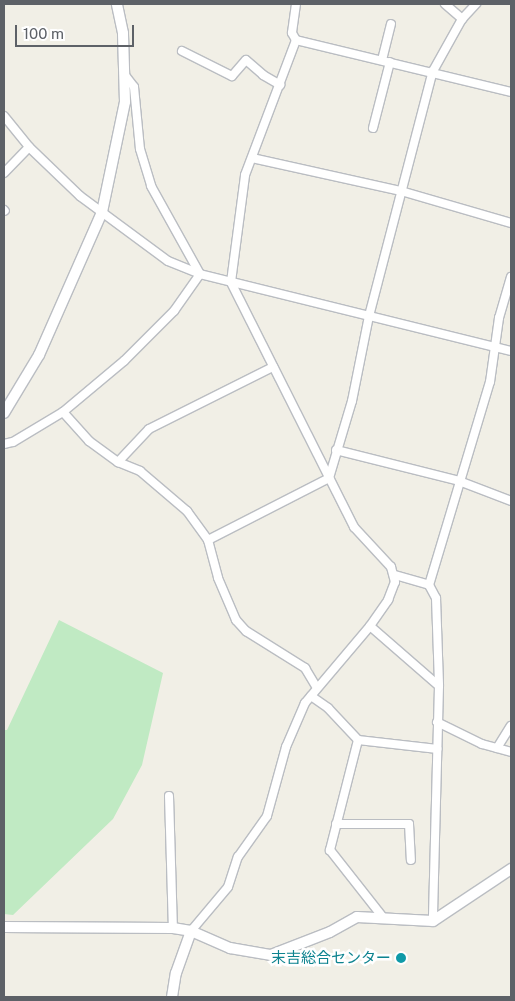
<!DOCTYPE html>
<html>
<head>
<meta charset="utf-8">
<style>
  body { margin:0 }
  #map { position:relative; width:515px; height:1001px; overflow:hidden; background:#f1efe6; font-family:"Public Sans","Noto Sans JP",sans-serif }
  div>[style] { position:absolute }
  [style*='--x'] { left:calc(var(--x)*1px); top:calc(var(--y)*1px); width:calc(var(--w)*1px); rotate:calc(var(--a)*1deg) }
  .green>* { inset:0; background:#c0eac3 }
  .roads { filter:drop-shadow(1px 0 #babdc2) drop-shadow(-1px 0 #babdc2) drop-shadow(0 1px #babdc2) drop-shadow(0 -1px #babdc2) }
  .minor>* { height:8px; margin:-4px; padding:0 4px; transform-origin:4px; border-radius:4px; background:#fff }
  .tertiary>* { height:10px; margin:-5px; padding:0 5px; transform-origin:5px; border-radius:5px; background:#fff }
  .dots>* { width:14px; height:14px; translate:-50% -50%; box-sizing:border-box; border:2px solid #fff; border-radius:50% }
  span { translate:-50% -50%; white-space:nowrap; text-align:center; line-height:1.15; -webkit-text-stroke:5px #fff; paint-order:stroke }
  .culture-label { font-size:15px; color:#0d838f }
  .right { translate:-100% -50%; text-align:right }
  .frame { position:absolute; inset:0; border:5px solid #5d6167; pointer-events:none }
  .scale { position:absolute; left:15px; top:25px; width:119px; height:22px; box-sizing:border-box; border:2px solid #5d6167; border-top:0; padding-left:6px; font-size:15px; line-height:18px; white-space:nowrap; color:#5d6167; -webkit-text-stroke:4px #fff; paint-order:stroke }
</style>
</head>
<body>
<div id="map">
  <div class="green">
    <div style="clip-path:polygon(59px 620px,163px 673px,142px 765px,113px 819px,13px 915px,4px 914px,4px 730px,7px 730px)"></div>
  </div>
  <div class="roads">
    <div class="minor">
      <div style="--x:296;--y:4;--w:29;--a:98"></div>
      <div style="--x:292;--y:33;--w:8;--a:60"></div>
      <div style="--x:445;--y:4;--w:23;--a:41"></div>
      <div style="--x:182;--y:51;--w:56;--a:26.6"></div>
      <div style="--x:232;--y:76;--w:21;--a:-49"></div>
      <div style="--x:246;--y:60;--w:23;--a:41"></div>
      <div style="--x:263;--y:75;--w:20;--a:30"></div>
      <div style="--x:382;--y:60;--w:37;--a:-76"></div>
      <div style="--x:124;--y:74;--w:16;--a:52"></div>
      <div style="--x:134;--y:87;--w:62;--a:84.5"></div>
      <div style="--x:140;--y:149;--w:39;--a:73"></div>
      <div style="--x:151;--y:186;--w:101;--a:60.9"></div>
      <div style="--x:4;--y:116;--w:40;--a:51"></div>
      <div style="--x:29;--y:147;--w:71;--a:43.9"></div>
      <div style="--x:80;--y:196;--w:109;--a:36.5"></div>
      <div style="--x:168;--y:261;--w:35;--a:22"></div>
      <div style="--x:200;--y:274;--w:320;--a:13.9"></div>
      <div style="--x:373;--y:128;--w:68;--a:-75.6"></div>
      <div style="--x:252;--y:158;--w:153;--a:12.5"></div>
      <div style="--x:401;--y:191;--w:115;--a:16.2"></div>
      <div style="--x:4;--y:173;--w:36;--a:-46"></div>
      <div style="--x:4;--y:210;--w:1;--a:45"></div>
      <div style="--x:63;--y:412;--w:39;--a:48"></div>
      <div style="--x:89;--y:441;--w:36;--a:36"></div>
      <div style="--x:118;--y:462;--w:24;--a:22"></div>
      <div style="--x:140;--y:471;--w:62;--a:40.4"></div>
      <div style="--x:187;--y:511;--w:36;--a:54"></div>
      <div style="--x:208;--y:540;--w:39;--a:75"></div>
      <div style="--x:218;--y:578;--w:46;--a:66.8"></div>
      <div style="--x:236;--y:620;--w:15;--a:48"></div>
      <div style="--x:246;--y:631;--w:70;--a:32.1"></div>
      <div style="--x:305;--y:668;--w:23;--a:59"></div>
      <div style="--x:4;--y:444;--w:9;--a:-13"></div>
      <div style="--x:13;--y:442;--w:58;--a:-31"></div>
      <div style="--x:63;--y:412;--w:80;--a:-39.9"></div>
      <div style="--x:124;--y:361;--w:71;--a:-45"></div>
      <div style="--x:174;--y:311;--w:45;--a:-54.9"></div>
      <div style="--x:336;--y:450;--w:127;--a:14.1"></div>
      <div style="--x:459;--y:481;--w:56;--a:21"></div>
      <div style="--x:118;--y:462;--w:45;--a:-46.8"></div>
      <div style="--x:149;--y:429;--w:139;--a:-26.6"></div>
      <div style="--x:208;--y:540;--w:136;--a:-27.1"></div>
      <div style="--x:329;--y:478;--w:80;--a:-73.4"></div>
      <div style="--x:352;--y:401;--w:87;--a:-78.7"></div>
      <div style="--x:369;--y:316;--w:253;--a:-75.4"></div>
      <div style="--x:433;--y:71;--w:60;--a:-60.9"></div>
      <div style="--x:462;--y:19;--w:21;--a:-47"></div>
      <div style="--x:395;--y:575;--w:35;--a:16"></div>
      <div style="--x:429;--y:585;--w:15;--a:62"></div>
      <div style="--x:436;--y:598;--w:88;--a:88"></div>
      <div style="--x:439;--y:686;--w:235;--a:91.5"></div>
      <div style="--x:429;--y:585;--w:212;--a:-73.3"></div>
      <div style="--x:490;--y:382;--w:65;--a:-82"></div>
      <div style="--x:499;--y:318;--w:43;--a:-73.7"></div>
      <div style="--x:370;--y:626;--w:91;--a:41"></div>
      <div style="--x:311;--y:696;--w:21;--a:35"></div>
      <div style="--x:328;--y:708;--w:44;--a:46.8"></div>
      <div style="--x:358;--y:740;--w:80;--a:6.5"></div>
      <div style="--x:437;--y:722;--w:50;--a:26.1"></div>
      <div style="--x:482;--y:744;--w:30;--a:15"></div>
      <div style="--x:358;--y:740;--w:114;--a:104.3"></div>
      <div style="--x:330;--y:850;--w:84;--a:51.8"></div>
      <div style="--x:497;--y:748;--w:26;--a:-58"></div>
      <div style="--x:169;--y:796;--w:132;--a:88.3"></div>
      <div style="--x:336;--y:824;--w:73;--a:0"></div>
      <div style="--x:409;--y:824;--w:36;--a:87"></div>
      <div style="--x:191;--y:931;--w:57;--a:-49.9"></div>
      <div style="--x:228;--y:887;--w:32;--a:-72"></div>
      <div style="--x:238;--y:857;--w:50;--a:-54.7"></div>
      <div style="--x:267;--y:816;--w:72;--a:-74.6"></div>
      <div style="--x:286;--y:747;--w:48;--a:-66.6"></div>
      <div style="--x:305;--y:703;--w:101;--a:-49.8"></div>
      <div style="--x:370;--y:626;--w:32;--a:-55"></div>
      <div style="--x:388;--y:600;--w:19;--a:-69"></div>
      <div style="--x:395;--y:582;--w:16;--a:-105"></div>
      <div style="--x:391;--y:567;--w:54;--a:-132.8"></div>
      <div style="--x:354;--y:527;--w:274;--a:-116.7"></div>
      <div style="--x:231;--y:282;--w:108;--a:-82.5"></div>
      <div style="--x:245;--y:175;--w:144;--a:-69.3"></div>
      <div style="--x:296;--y:40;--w:221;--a:13.6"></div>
    </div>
    <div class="tertiary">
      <div style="--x:4;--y:413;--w:68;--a:-58.9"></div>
      <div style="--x:39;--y:355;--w:156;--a:-66.2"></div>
      <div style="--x:102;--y:212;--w:112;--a:-78.2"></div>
      <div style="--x:125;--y:102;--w:69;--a:-91.7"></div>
      <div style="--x:123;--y:33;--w:30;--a:-102"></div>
      <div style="--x:4;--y:927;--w:169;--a:0.3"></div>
      <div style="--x:173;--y:928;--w:18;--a:9"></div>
      <div style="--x:191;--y:931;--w:43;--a:23.6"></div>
      <div style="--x:230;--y:948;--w:42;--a:9.7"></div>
      <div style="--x:271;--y:955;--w:63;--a:-21.3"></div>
      <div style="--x:330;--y:932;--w:31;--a:-29"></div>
      <div style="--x:357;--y:917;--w:76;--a:3"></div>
      <div style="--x:433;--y:921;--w:94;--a:-33.7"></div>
      <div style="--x:172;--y:997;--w:24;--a:-81"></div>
      <div style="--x:176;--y:973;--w:45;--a:-70.3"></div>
    </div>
  </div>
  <div class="dots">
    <div style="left:401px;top:958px;background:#0f9aa8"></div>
  </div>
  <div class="culture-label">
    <span class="right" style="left:391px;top:958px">末吉総合センター</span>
  </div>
  <div class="frame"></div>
  <div class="scale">100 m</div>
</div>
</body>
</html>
